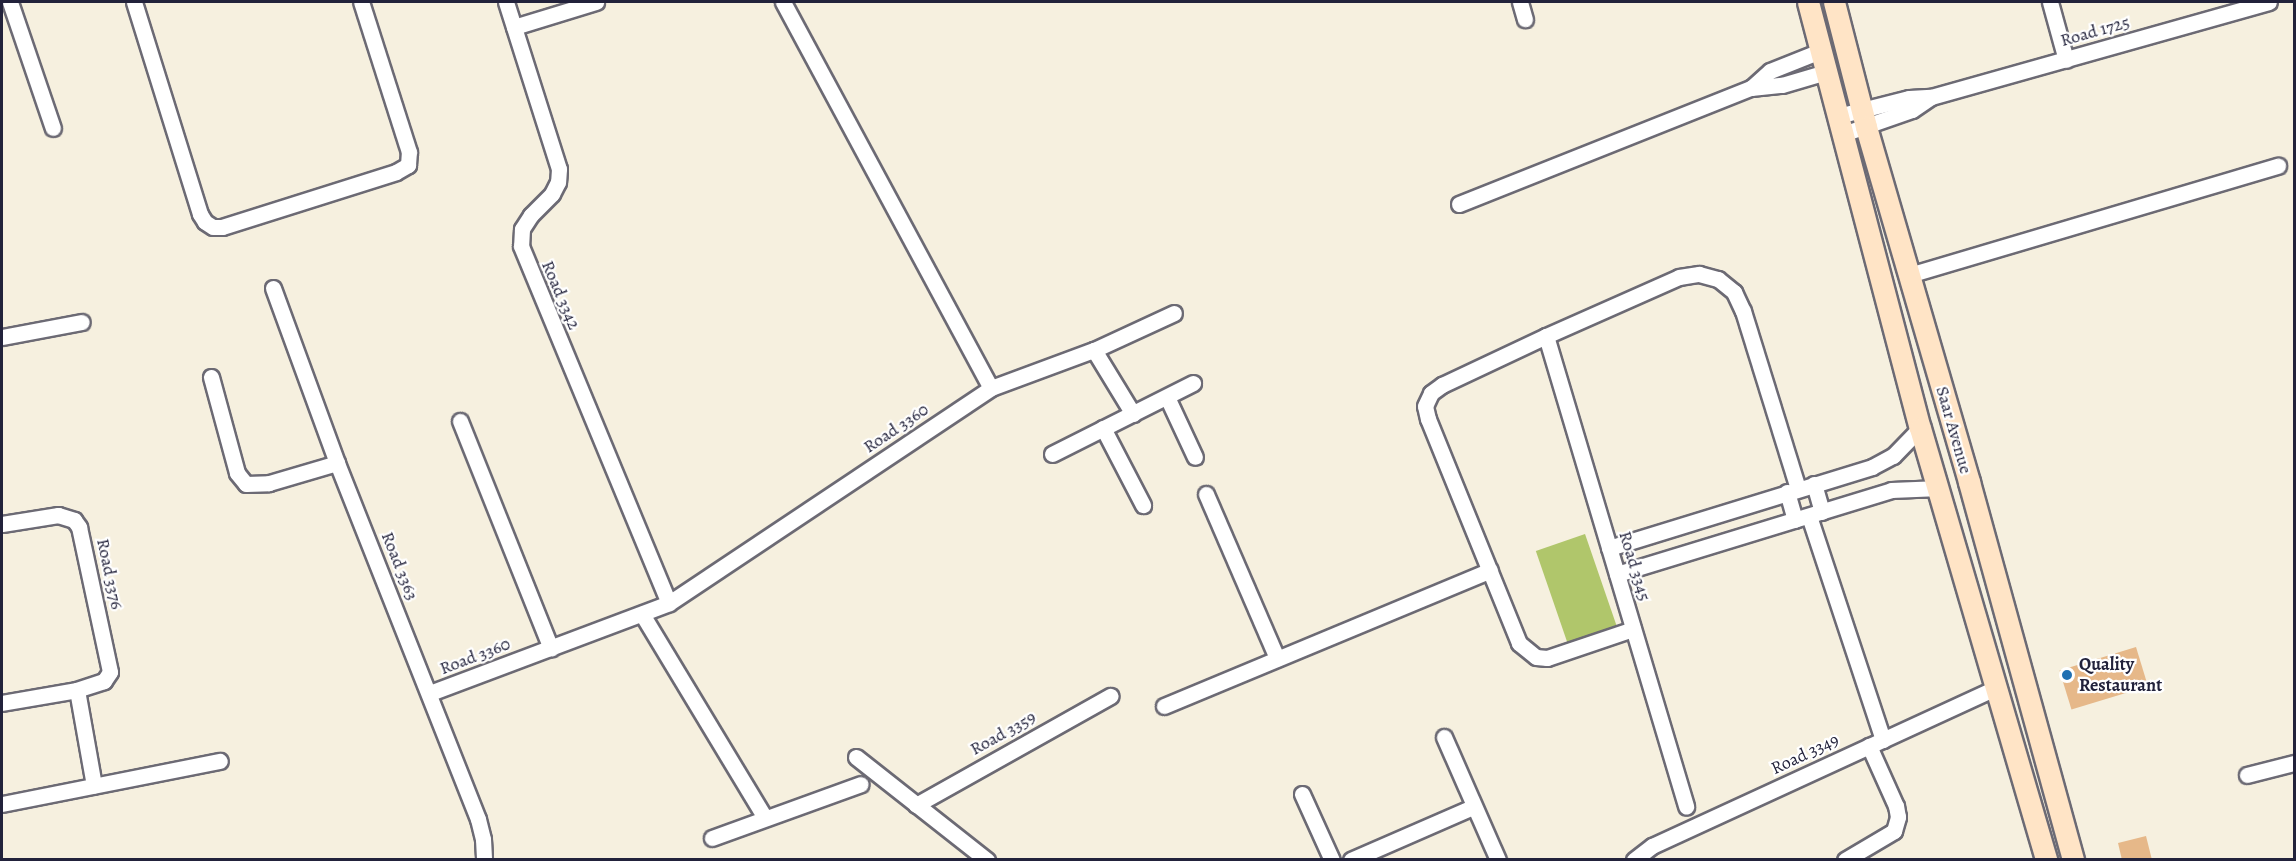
<!DOCTYPE html>
<html>
<head>
<meta charset="utf-8">
<style>
  body { margin:0 }
  #map { position:relative; width:2296px; height:861px; overflow:hidden; background:#f6f0df; font-family:Alegreya,serif }
  div>[style] { position:absolute }
  [style*='--x'] { left:calc(var(--x)*1px); top:calc(var(--y)*1px); width:calc(var(--w)*1px); rotate:calc(var(--a)*1deg) }
  .green>* { inset:0; background:#b0c66b; transform-origin:0 0 }
  .building>* { inset:0; background:#e6b889; transform-origin:0 0 }
  .roads { filter:drop-shadow(2px 0 #6c6a74) drop-shadow(-2px 0 #6c6a74) drop-shadow(0 2px #6c6a74) drop-shadow(0 -2px #6c6a74) }
  .street>* { height:15px; margin:-7.5px; padding:0 7.5px; transform-origin:7.5px; border-radius:7.5px; background:#fff }
  .secondary>* { height:21px; margin:-10.5px; padding:0 10.5px; transform-origin:10.5px; border-radius:10.5px; background:#ffe4c6 }
  .dots>* { width:16px; height:16px; translate:-50% -50%; box-sizing:border-box; border:3px solid #fff; border-radius:50% }
  span { translate:-50% -50%; white-space:nowrap; text-align:center; line-height:1.15; -webkit-text-stroke:4.5px #fff; paint-order:stroke }
  .street-label { font-size:18px; color:#22223b }
  .poi-label { font-size:18px; color:#22223b; font-weight:700 }
  .left { translate:0 -50%; text-align:left }
  .frame { position:absolute; inset:0; border:3px solid #22223b; pointer-events:none }
</style>
</head>
<body>
<div id="map">
  <div class="green">
    <div style="left:1585px;top:534px;width:97px;height:52px;rotate:71deg"></div>
  </div>
  <div class="building">
    <div style="left:2136px;top:647px;width:41px;height:80px;rotate:73deg"></div>
    <div style="clip-path:polygon(2146px 836px,2152px 860px,2122px 860px,2118px 843px)"></div>
  </div>
  <div class="roads">
    <div class="street">
      <div style="--x:10;--y:2;--w:133;--a:71.2"></div>
      <div style="--x:134;--y:2;--w:222;--a:72.7"></div>
      <div style="--x:200;--y:214;--w:9;--a:58"></div>
      <div style="--x:205;--y:222;--w:9;--a:32"></div>
      <div style="--x:213;--y:227;--w:9;--a:0"></div>
      <div style="--x:222;--y:227;--w:182;--a:-17.5"></div>
      <div style="--x:396;--y:172;--w:14;--a:-30"></div>
      <div style="--x:408;--y:165;--w:13;--a:-86"></div>
      <div style="--x:409;--y:152;--w:157;--a:-107.7"></div>
      <div style="--x:506;--y:2;--w:175;--a:72.4"></div>
      <div style="--x:559;--y:169;--w:13;--a:94"></div>
      <div style="--x:558;--y:182;--w:13;--a:117"></div>
      <div style="--x:552;--y:194;--w:30;--a:135"></div>
      <div style="--x:531;--y:215;--w:17;--a:123"></div>
      <div style="--x:522;--y:229;--w:17;--a:93"></div>
      <div style="--x:521;--y:246;--w:386;--a:67.5"></div>
      <div style="--x:783;--y:2;--w:438;--a:61.7"></div>
      <div style="--x:1520;--y:2;--w:18;--a:74"></div>
      <div style="--x:2050;--y:2;--w:60;--a:74.6"></div>
      <div style="--x:514;--y:27;--w:86;--a:-17"></div>
      <div style="--x:1751;--y:88;--w:25;--a:-42"></div>
      <div style="--x:1770;--y:71;--w:54;--a:-21.8"></div>
      <div style="--x:1838;--y:116;--w:73;--a:-14.2"></div>
      <div style="--x:1909;--y:98;--w:22;--a:-3"></div>
      <div style="--x:1931;--y:97;--w:351;--a:-15.7"></div>
      <div style="--x:1843;--y:134;--w:73;--a:-19.2"></div>
      <div style="--x:1912;--y:110;--w:23;--a:-34"></div>
      <div style="--x:1459;--y:204;--w:314;--a:-21.7"></div>
      <div style="--x:1751;--y:88;--w:31;--a:-6"></div>
      <div style="--x:1782;--y:85;--w:46;--a:-16.5"></div>
      <div style="--x:1909;--y:275;--w:385;--a:-16.5"></div>
      <div style="--x:273;--y:288;--w:186;--a:69.9"></div>
      <div style="--x:337;--y:463;--w:383;--a:68.4"></div>
      <div style="--x:478;--y:819;--w:21;--a:76"></div>
      <div style="--x:483;--y:839;--w:21;--a:87"></div>
      <div style="--x:1546;--y:336;--w:491;--a:73.4"></div>
      <div style="--x:2;--y:337;--w:81;--a:-10.6"></div>
      <div style="--x:1094;--y:350;--w:75;--a:58.6"></div>
      <div style="--x:211;--y:377;--w:99;--a:74.8"></div>
      <div style="--x:237;--y:473;--w:14;--a:51"></div>
      <div style="--x:246;--y:484;--w:23;--a:-2"></div>
      <div style="--x:269;--y:483;--w:71;--a:-16.4"></div>
      <div style="--x:1167;--y:397;--w:66;--a:65"></div>
      <div style="--x:460;--y:421;--w:245;--a:68.2"></div>
      <div style="--x:1103;--y:428;--w:87;--a:62.5"></div>
      <div style="--x:1052;--y:454;--w:158;--a:-26.7"></div>
      <div style="--x:1814;--y:484;--w:29;--a:74"></div>
      <div style="--x:1787;--y:492;--w:29;--a:74"></div>
      <div style="--x:1206;--y:494;--w:179;--a:66.6"></div>
      <div style="--x:1809;--y:516;--w:236;--a:71.7"></div>
      <div style="--x:2;--y:524;--w:57;--a:-9.1"></div>
      <div style="--x:58;--y:515;--w:17;--a:17"></div>
      <div style="--x:74;--y:520;--w:9;--a:54"></div>
      <div style="--x:79;--y:527;--w:148;--a:77.9"></div>
      <div style="--x:110;--y:672;--w:11;--a:124"></div>
      <div style="--x:104;--y:681;--w:28;--a:162"></div>
      <div style="--x:77;--y:690;--w:76;--a:170.2"></div>
      <div style="--x:1609;--y:548;--w:275;--a:-17.1"></div>
      <div style="--x:1872;--y:467;--w:24;--a:-28"></div>
      <div style="--x:1893;--y:456;--w:39;--a:-46"></div>
      <div style="--x:1617;--y:574;--w:287;--a:-17"></div>
      <div style="--x:1891;--y:490;--w:49;--a:-2.3"></div>
      <div style="--x:642;--y:614;--w:238;--a:58.9"></div>
      <div style="--x:1633;--y:629;--w:91;--a:161.4"></div>
      <div style="--x:1547;--y:658;--w:11;--a:-175"></div>
      <div style="--x:1536;--y:657;--w:22;--a:-141"></div>
      <div style="--x:1519;--y:643;--w:242;--a:-112.1"></div>
      <div style="--x:1428;--y:419;--w:13;--a:-103"></div>
      <div style="--x:1425;--y:406;--w:14;--a:-65"></div>
      <div style="--x:1431;--y:393;--w:14;--a:-36"></div>
      <div style="--x:1442;--y:385;--w:115;--a:-25.2"></div>
      <div style="--x:1546;--y:336;--w:145;--a:-23.9"></div>
      <div style="--x:1679;--y:277;--w:20;--a:-9"></div>
      <div style="--x:1699;--y:274;--w:20;--a:15"></div>
      <div style="--x:1718;--y:279;--w:21;--a:39"></div>
      <div style="--x:1734;--y:292;--w:21;--a:65"></div>
      <div style="--x:1743;--y:311;--w:186;--a:72.8"></div>
      <div style="--x:77;--y:690;--w:97;--a:79.9"></div>
      <div style="--x:430;--y:693;--w:255;--a:-20.6"></div>
      <div style="--x:669;--y:603;--w:387;--a:-33.7"></div>
      <div style="--x:991;--y:388;--w:110;--a:-20.3"></div>
      <div style="--x:1094;--y:350;--w:88;--a:-24.8"></div>
      <div style="--x:1164;--y:706;--w:353;--a:-22.6"></div>
      <div style="--x:1444;--y:737;--w:134;--a:66.3"></div>
      <div style="--x:856;--y:757;--w:167;--a:38.2"></div>
      <div style="--x:2247;--y:775;--w:49;--a:-14.3"></div>
      <div style="--x:1302;--y:794;--w:72;--a:65.6"></div>
      <div style="--x:2;--y:804;--w:222;--a:-11.2"></div>
      <div style="--x:916;--y:805;--w:223;--a:-29.3"></div>
      <div style="--x:712;--y:838;--w:158;--a:-19.9"></div>
      <div style="--x:1351;--y:860;--w:133;--a:-23.5"></div>
      <div style="--x:1634;--y:860;--w:23;--a:-38"></div>
      <div style="--x:1652;--y:846;--w:378;--a:-24.7"></div>
      <div style="--x:1845;--y:860;--w:57;--a:-30.6"></div>
      <div style="--x:1894;--y:831;--w:15;--a:-74"></div>
      <div style="--x:1898;--y:817;--w:11;--a:-100"></div>
      <div style="--x:1896;--y:806;--w:66;--a:-114.2"></div>
    </div>
    <div class="secondary">
      <div style="--x:1808;--y:2;--w:440;--a:75.3"></div>
      <div style="--x:1920;--y:428;--w:450;--a:73.7"></div>
      <div style="--x:1834;--y:2;--w:129;--a:75.6"></div>
      <div style="--x:1866;--y:127;--w:370;--a:73.8"></div>
      <div style="--x:1969;--y:482;--w:392;--a:74.6"></div>
    </div>
  </div>
  <div class="dots">
    <div style="left:2067px;top:675px;background:#1f6fb2"></div>
  </div>
  <div class="street-label">
    <span style="left:2095px;top:31px;rotate:-16deg">Road 1725</span>
    <span style="left:561px;top:295px;rotate:67deg">Road 3342</span>
    <span style="left:896px;top:428px;rotate:-34deg">Road 3360</span>
    <span style="left:1954px;top:430px;rotate:74deg">Saar Avenue</span>
    <span style="left:400px;top:566px;rotate:68deg">Road 3363</span>
    <span style="left:1635px;top:566px;rotate:73deg">Road 3345</span>
    <span style="left:110px;top:574px;rotate:78deg">Road 3376</span>
    <span style="left:475px;top:656px;rotate:-21deg">Road 3360</span>
    <span style="left:1003px;top:733px;rotate:-29deg">Road 3359</span>
    <span style="left:1805px;top:754px;rotate:-25deg">Road 3349</span>
  </div>
  <div class="poi-label">
    <span class="left" style="left:2079px;top:675px">Quality<br>Restaurant</span>
  </div>
  <div class="frame"></div>
</div>
</body>
</html>
